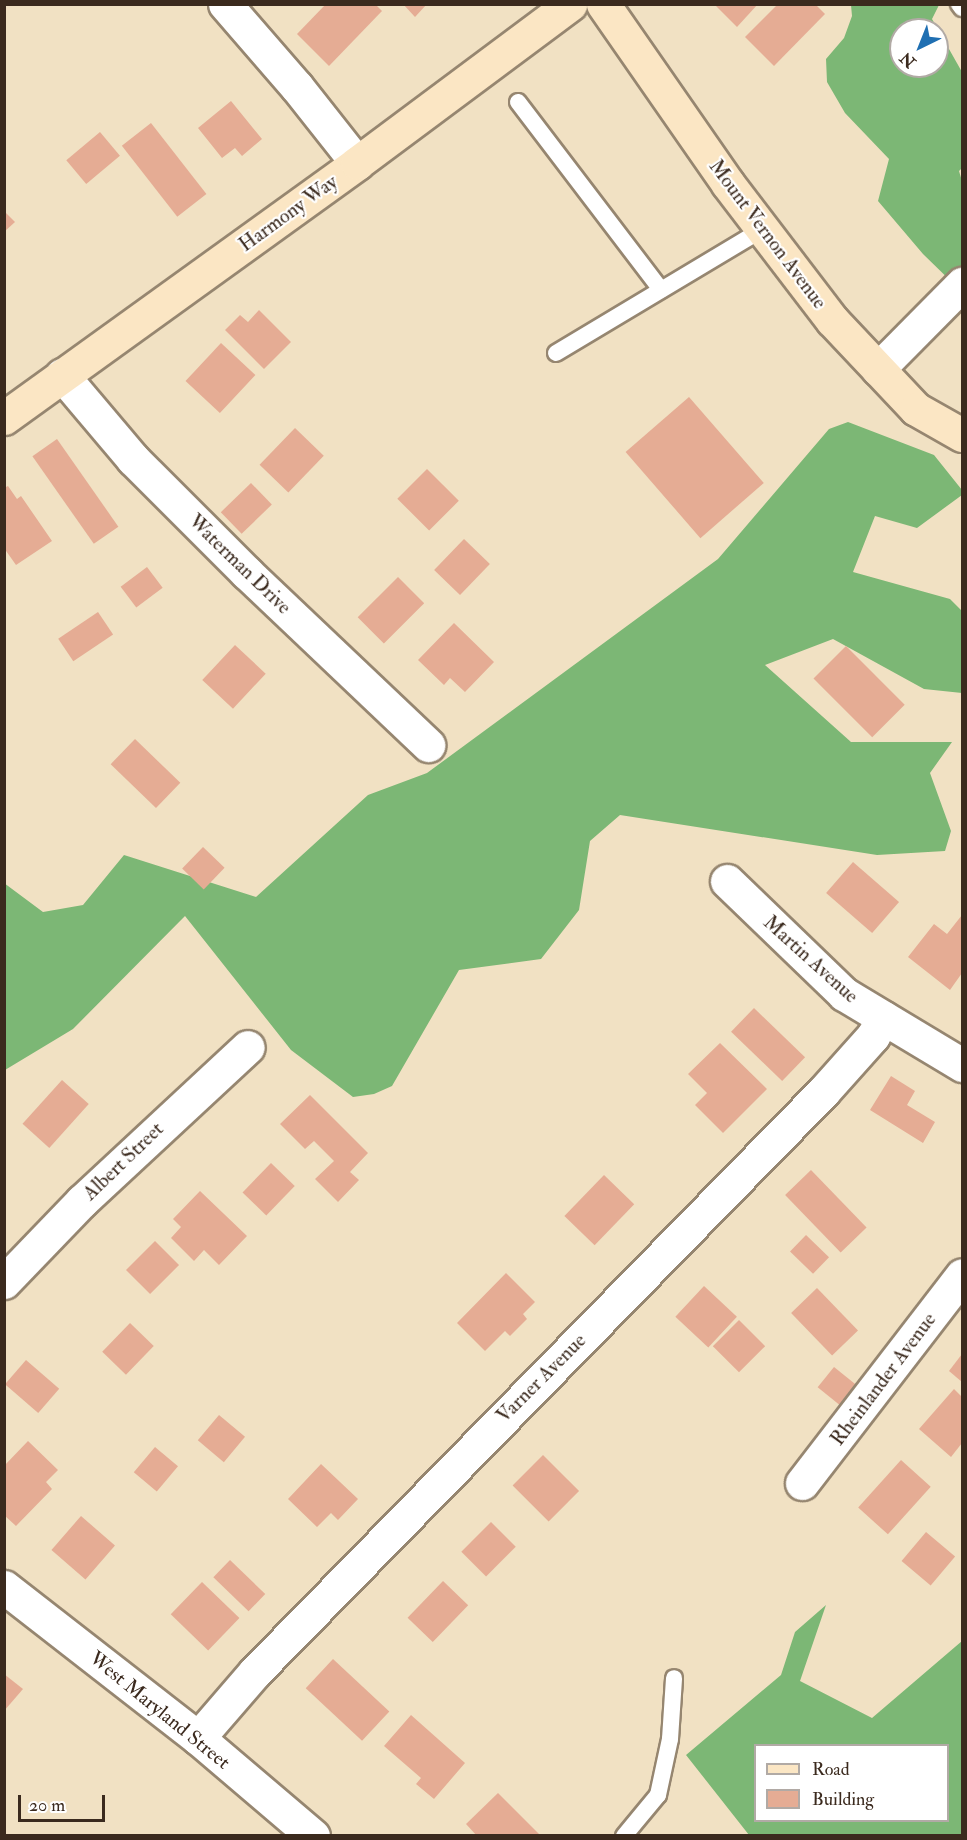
<!DOCTYPE html>
<html>
<head>
<meta charset="utf-8">
<style>
  body { margin:0 }
  #map { position:relative; width:967px; height:1840px; overflow:hidden; background:#f1e1c3; font-family:"IM FELL Double Pica",serif }
  div>[style] { position:absolute }
  [style*='--x'] { left:calc(var(--x)*1px); top:calc(var(--y)*1px); width:calc(var(--w)*1px); rotate:calc(var(--a)*1deg) }
  .forest>* { inset:0; background:#7cb775 }
  .building>* { inset:0; background:#e5ac94; transform-origin:0 0 }
  .roads { filter:drop-shadow(2px 0 #968670) drop-shadow(-2px 0 #968670) drop-shadow(0 2px #968670) drop-shadow(0 -2px #968670) }
  .lane>* { height:16px; margin:-8px; padding:0 8px; transform-origin:8px; border-radius:8px; background:#fff }
  .street>* { height:33px; margin:-16.5px; padding:0 16.5px; transform-origin:16.5px; border-radius:16.5px; background:#fff }
  .secondary>* { height:33px; margin:-16.5px; padding:0 16.5px; transform-origin:16.5px; border-radius:16.5px; background:#fbe6c4 }
  span { translate:-50% -50%; white-space:nowrap; text-align:center; line-height:1.15; -webkit-text-stroke:4.5px #fff; paint-order:stroke }
  .street-label { font-size:20px; color:#3b2a1e }
  .frame { position:absolute; inset:0; border:6px solid #3b2a1e; pointer-events:none }
  .legend { position:absolute; left:754px; top:1744px; width:195px; height:78px; box-sizing:border-box; background:#fff; border:2px solid #b1aaa5; margin:0; padding:8px 10px; list-style:none; font-size:18px; color:#3b2a1e }
  .legend li { display:flex; align-items:center; gap:12px; height:30px }
  .legend b { width:30px; border:2px solid #b1aaa5 }
  .north { position:absolute; left:889px; top:18px; width:60px; height:60px; box-sizing:border-box; background:#fff; border:2px solid #b1aaa5; border-radius:50%; rotate:223deg; font-size:16px; font-weight:700; line-height:24px; text-align:center; color:#3b2a1e }
  .north::after { content:''; display:block; margin:auto; width:21px; height:27px; background:#1f6fb2; clip-path:polygon(50% 0,100% 100%,50% 72%,0 100%) }
  .scale { position:absolute; left:18px; top:1795px; width:87px; height:27px; box-sizing:border-box; border:3px solid #3b2a1e; border-top:0; padding-left:8px; font-size:18px; line-height:21px; white-space:nowrap; color:#3b2a1e; -webkit-text-stroke:4px #fff; paint-order:stroke }
</style>
</head>
<body>
<div id="map">
  <div class="forest">
    <div style="clip-path:polygon(evenodd,851px 5px,939px 5px,932px 19px,962px 72px,962px 168px,959px 171px,962px 181px,962px 292px,923px 254px,878px 201px,889px 159px,845px 113px,827px 82px,826px 59px,844px 38px,852px 16px,851px 5px,901px 30px,937px 30px,937px 66px,901px 66px,901px 30px)"></div>
    <div style="clip-path:polygon(848px 422px,934px 455px,962px 490px,962px 495px,917px 528px,875px 516px,853px 572px,950px 599px,962px 611px,962px 693px,924px 689px,833px 639px,765px 665px,851px 742px,952px 742px,930px 773px,951px 831px,945px 851px,877px 855px,620px 815px,590px 841px,579px 910px,541px 959px,459px 970px,392px 1086px,374px 1094px,353px 1097px,291px 1050px,185px 916px,73px 1029px,5px 1070px,4px 883px,43px 912px,83px 905px,124px 855px,256px 897px,368px 795px,427px 773px,718px 559px,829px 429px)"></div>
    <div style="clip-path:polygon(evenodd,826px 1605px,800px 1681px,872px 1718px,962px 1641px,962px 1835px,749px 1835px,686px 1755px,781px 1675px,795px 1632px,826px 1605px,756px 1746px,948px 1746px,948px 1820px,756px 1820px,756px 1746px)"></div>
  </div>
  <div class="building">
    <div style="clip-path:polygon(326px 4px,375px 4px,382px 11px,329px 66px,297px 34px)"></div>
    <div style="clip-path:polygon(403px 4px,427px 4px,415px 17px)"></div>
    <div style="clip-path:polygon(714px 4px,758px 4px,737px 27px)"></div>
    <div style="clip-path:polygon(778px 4px,815px 4px,825px 14px,774px 66px,745px 37px)"></div>
    <div style="clip-path:polygon(231px 101px,262px 139px,242px 156px,235px 148px,222px 158px,198px 128px)"></div>
    <div style="left:151px;top:123px;width:90px;height:37px;rotate:52deg"></div>
    <div style="left:100px;top:132px;width:31px;height:44px;rotate:50deg"></div>
    <div style="clip-path:polygon(4px 211px,15px 222px,4px 232px)"></div>
    <div style="clip-path:polygon(259px 310px,291px 342px,264px 369px,225px 330px,240px 315px,248px 322px)"></div>
    <div style="left:221px;top:343px;width:47px;height:52px;rotate:43deg"></div>
    <div style="left:689px;top:397px;width:114px;height:84px;rotate:49deg"></div>
    <div style="left:295px;top:428px;width:40px;height:51px;rotate:44deg"></div>
    <div style="left:57px;top:439px;width:107px;height:30px;rotate:55deg"></div>
    <div style="left:427px;top:469px;width:45px;height:42px;rotate:45deg"></div>
    <div style="left:251px;top:483px;width:30px;height:42px;rotate:46deg"></div>
    <div style="clip-path:polygon(8px 486px,17px 499px,21px 496px,52px 541px,16px 565px,4px 548px,4px 488px)"></div>
    <div style="left:464px;top:539px;width:36px;height:43px;rotate:44deg"></div>
    <div style="left:147px;top:567px;width:26px;height:33px;rotate:53deg"></div>
    <div style="left:398px;top:577px;width:37px;height:57px;rotate:45deg"></div>
    <div style="left:98px;top:612px;width:27px;height:48px;rotate:56deg"></div>
    <div style="clip-path:polygon(454px 623px,494px 662px,465px 692px,450px 678px,444px 685px,418px 660px)"></div>
    <div style="left:235px;top:645px;width:42px;height:48px;rotate:43deg"></div>
    <div style="left:846px;top:646px;width:83px;height:46px;rotate:45deg"></div>
    <div style="left:135px;top:739px;width:63px;height:35px;rotate:44deg"></div>
    <div style="left:203px;top:847px;width:30px;height:30px;rotate:44deg"></div>
    <div style="left:853px;top:862px;width:61px;height:41px;rotate:41deg"></div>
    <div style="clip-path:polygon(962px 915px,962px 973px,950px 990px,908px 957px,934px 924px,947px 934px)"></div>
    <div style="left:754px;top:1008px;width:71px;height:33px;rotate:44deg"></div>
    <div style="clip-path:polygon(720px 1043px,767px 1089px,723px 1133px,695px 1105px,707px 1093px,688px 1074px)"></div>
    <div style="clip-path:polygon(891px 1076px,915px 1091px,907px 1105px,935px 1122px,923px 1143px,870px 1110px)"></div>
    <div style="left:62px;top:1080px;width:36px;height:59px;rotate:42deg"></div>
    <div style="clip-path:polygon(310px 1095px,368px 1153px,350px 1172px,359px 1180px,338px 1202px,315px 1179px,334px 1161px,314px 1141px,305px 1149px,280px 1124px)"></div>
    <div style="left:271px;top:1163px;width:33px;height:41px;rotate:44deg"></div>
    <div style="left:811px;top:1170px;width:80px;height:36px;rotate:46deg"></div>
    <div style="left:604px;top:1175px;width:42px;height:57px;rotate:44deg"></div>
    <div style="clip-path:polygon(200px 1191px,247px 1236px,219px 1265px,204px 1250px,194px 1261px,171px 1238px,181px 1227px,173px 1219px)"></div>
    <div style="left:806px;top:1235px;width:32px;height:23px;rotate:44deg"></div>
    <div style="left:155px;top:1241px;width:34px;height:41px;rotate:45deg"></div>
    <div style="clip-path:polygon(506px 1273px,535px 1302px,523px 1314px,527px 1319px,510px 1336px,505px 1331px,485px 1351px,457px 1323px)"></div>
    <div style="left:704px;top:1286px;width:45px;height:42px;rotate:43deg"></div>
    <div style="left:817px;top:1288px;width:59px;height:36px;rotate:46deg"></div>
    <div style="left:739px;top:1320px;width:37px;height:37px;rotate:45deg"></div>
    <div style="left:130px;top:1323px;width:33px;height:40px;rotate:44deg"></div>
    <div style="clip-path:polygon(962px 1354px,962px 1382px,949px 1371px)"></div>
    <div style="left:26px;top:1360px;width:44px;height:32px;rotate:41deg"></div>
    <div style="left:834px;top:1367px;width:28px;height:26px;rotate:39deg"></div>
    <div style="clip-path:polygon(954px 1389px,962px 1397px,962px 1443px,951px 1457px,919px 1429px)"></div>
    <div style="left:219px;top:1415px;width:34px;height:33px;rotate:40deg"></div>
    <div style="clip-path:polygon(28px 1441px,58px 1470px,46px 1482px,52px 1489px,16px 1526px,4px 1515px,4px 1466px)"></div>
    <div style="left:155px;top:1447px;width:30px;height:33px;rotate:40deg"></div>
    <div style="left:543px;top:1455px;width:51px;height:43px;rotate:45deg"></div>
    <div style="left:901px;top:1460px;width:40px;height:64px;rotate:42deg"></div>
    <div style="clip-path:polygon(321px 1464px,358px 1499px,338px 1520px,331px 1513px,317px 1527px,288px 1499px)"></div>
    <div style="left:81px;top:1516px;width:45px;height:45px;rotate:41deg"></div>
    <div style="left:491px;top:1522px;width:35px;height:42px;rotate:45deg"></div>
    <div style="left:926px;top:1532px;width:38px;height:38px;rotate:40deg"></div>
    <div style="left:230px;top:1560px;width:49px;height:24px;rotate:44deg"></div>
    <div style="left:443px;top:1581px;width:35px;height:51px;rotate:44deg"></div>
    <div style="left:202px;top:1582px;width:52px;height:45px;rotate:44deg"></div>
    <div style="left:333px;top:1659px;width:77px;height:40px;rotate:43deg"></div>
    <div style="clip-path:polygon(4px 1674px,23px 1689px,4px 1711px)"></div>
    <div style="clip-path:polygon(411px 1715px,465px 1763px,434px 1799px,416px 1784px,421px 1778px,384px 1746px)"></div>
    <div style="clip-path:polygon(498px 1793px,541px 1836px,477px 1836px,466px 1824px)"></div>
  </div>
  <div class="roads">
    <div class="lane">
      <div style="--x:959;--y:4;--w:5;--a:53"></div>
      <div style="--x:518;--y:102;--w:236;--a:52.7"></div>
      <div style="--x:556;--y:353;--w:241;--a:-30.9"></div>
      <div style="--x:624;--y:1836;--w:53;--a:-50.3"></div>
      <div style="--x:658;--y:1795;--w:57;--a:-77.9"></div>
      <div style="--x:670;--y:1739;--w:61;--a:-86.2"></div>
    </div>
    <div class="street">
      <div style="--x:225;--y:4;--w:110;--a:49.1"></div>
      <div style="--x:297;--y:87;--w:97;--a:51.7"></div>
      <div style="--x:878;--y:369;--w:120;--a:-45.3"></div>
      <div style="--x:62;--y:375;--w:110;--a:49.8"></div>
      <div style="--x:133;--y:459;--w:161;--a:45"></div>
      <div style="--x:247;--y:573;--w:250;--a:43.5"></div>
      <div style="--x:727;--y:881;--w:163;--a:44"></div>
      <div style="--x:844;--y:994;--w:138;--a:31"></div>
      <div style="--x:4;--y:1282;--w:112;--a:-46.1"></div>
      <div style="--x:82;--y:1201;--w:226;--a:-42.9"></div>
      <div style="--x:802;--y:1483;--w:262;--a:-52.4"></div>
      <div style="--x:4;--y:1587;--w:246;--a:37.9"></div>
      <div style="--x:198;--y:1738;--w:151;--a:40.4"></div>
      <div style="--x:198;--y:1738;--w:87;--a:-49.2"></div>
      <div style="--x:255;--y:1672;--w:812;--a:-45.6"></div>
      <div style="--x:823;--y:1092;--w:75;--a:-48.2"></div>
      <div style="--x:873;--y:1036;--w:21;--a:-61"></div>
    </div>
    <div class="secondary">
      <div style="--x:603;--y:4;--w:219;--a:55.2"></div>
      <div style="--x:728;--y:184;--w:171;--a:52.6"></div>
      <div style="--x:832;--y:320;--w:122;--a:46.7"></div>
      <div style="--x:916;--y:409;--w:53;--a:29.5"></div>
      <div style="--x:4;--y:418;--w:435;--a:-35.8"></div>
      <div style="--x:357;--y:163;--w:266;--a:-36.7"></div>
    </div>
  </div>
  <div class="street-label">
    <span style="left:288px;top:213px;rotate:-36deg">Harmony Way</span>
    <span style="left:768px;top:234px;rotate:53deg">Mount Vernon Avenue</span>
    <span style="left:240px;top:564px;rotate:44deg">Waterman Drive</span>
    <span style="left:811px;top:959px;rotate:42deg">Martin Avenue</span>
    <span style="left:123px;top:1161px;rotate:-44deg">Albert Street</span>
    <span style="left:541px;top:1378px;rotate:-45deg">Varner Avenue</span>
    <span style="left:883px;top:1379px;rotate:-53deg">Rheinlander Avenue</span>
    <span style="left:160px;top:1710px;rotate:39deg">West Maryland Street</span>
  </div>
  <div class="frame"></div>
  <ul class="legend">
  <li><b style="height:8px;background:#fbe6c4"></b>Road</li>
  <li><b style="height:16px;background:#e5ac94"></b>Building</li>
  </ul>
  <div class="north">N</div>
  <div class="scale">20 m</div>
</div>
</body>
</html>
